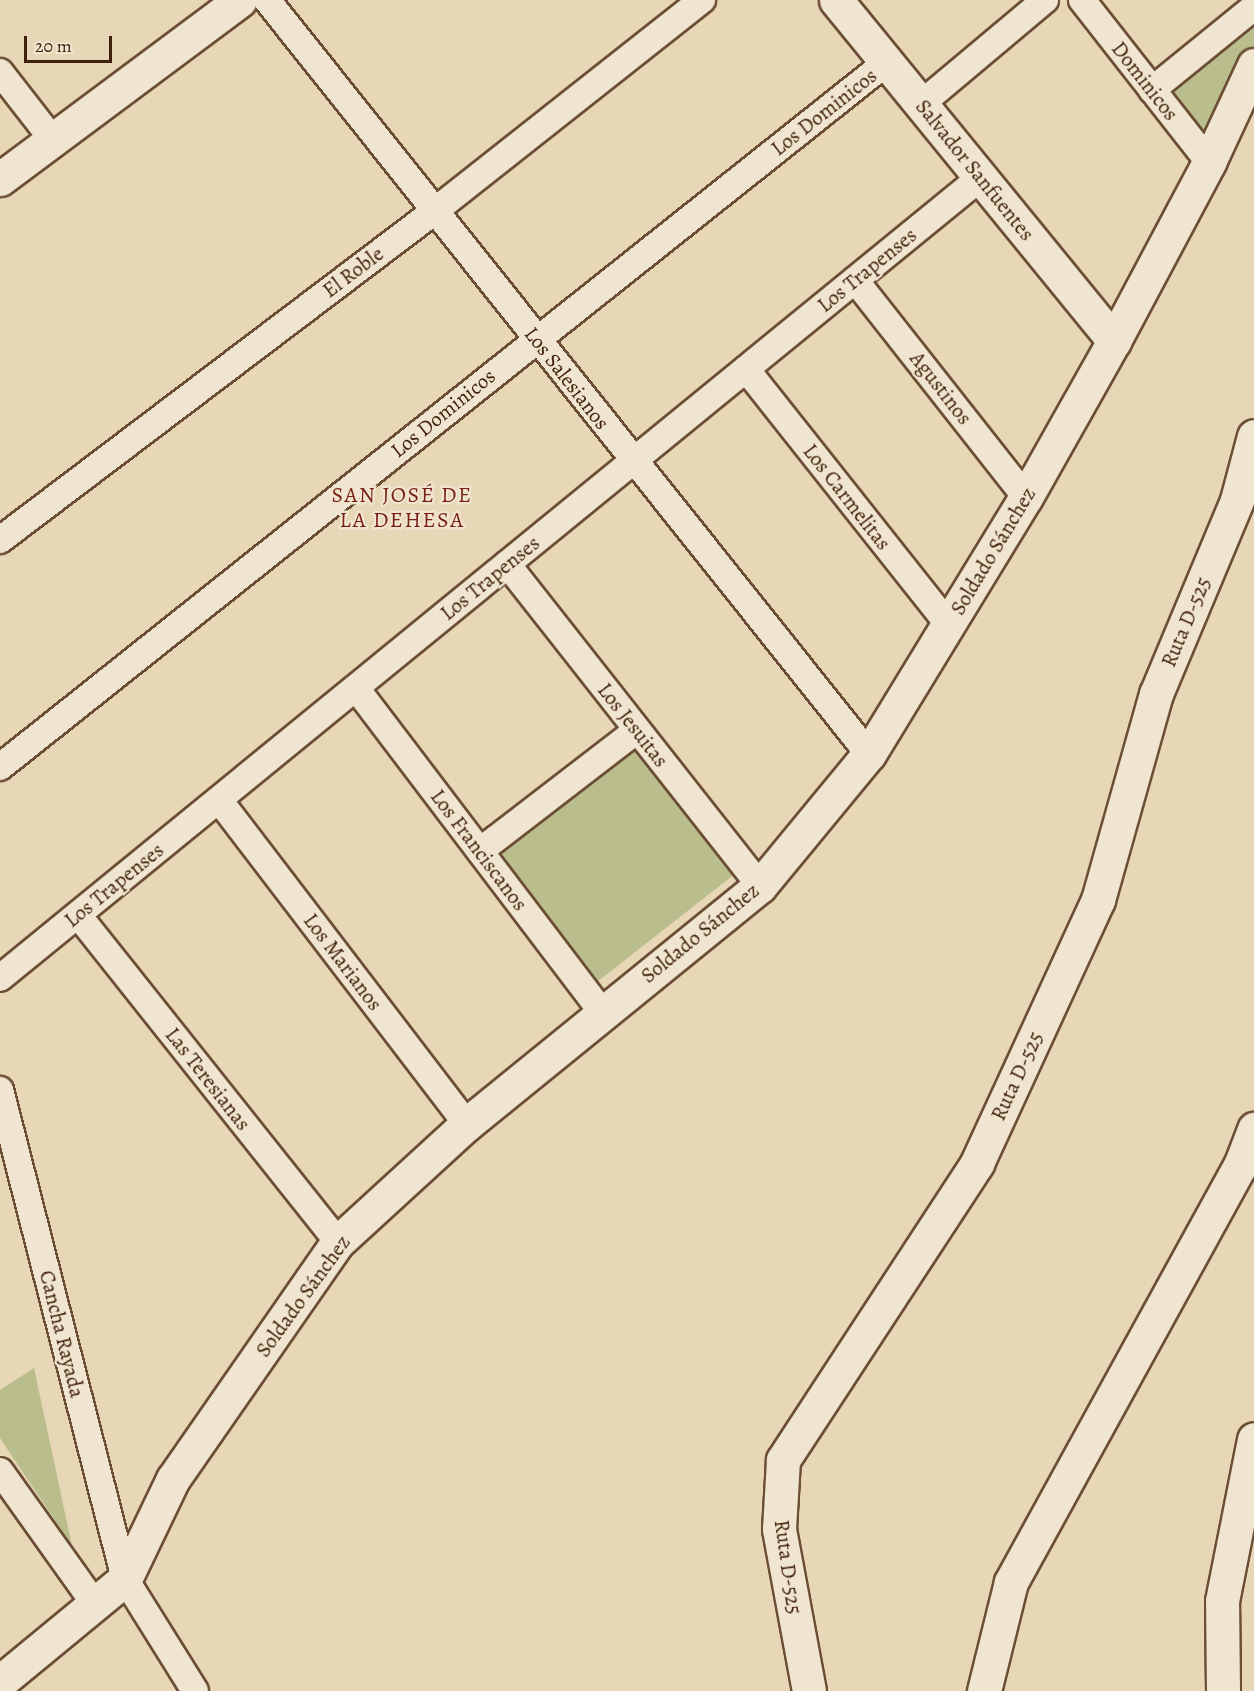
<!DOCTYPE html>
<html>
<head>
<meta charset="utf-8">
<style>
  body { margin:0 }
  #map { position:relative; width:1254px; height:1691px; overflow:hidden; background:#e8d7b7; font-family:Alegreya,serif }
  div>[style] { position:absolute }
  [style*='--x'] { left:calc(var(--x)*1px); top:calc(var(--y)*1px); width:calc(var(--w)*1px); rotate:calc(var(--a)*1deg) }
  .green>* { inset:0; background:#babd8c; transform-origin:0 0 }
  .roads { filter:drop-shadow(2px 0 #6b4e34) drop-shadow(-2px 0 #6b4e34) drop-shadow(0 2px #6b4e34) drop-shadow(0 -2px #6b4e34) }
  .minor>* { height:26px; margin:-13px; padding:0 13px; transform-origin:13px; border-radius:13px; background:#f0e5d0 }
  .tertiary>* { height:33px; margin:-16.5px; padding:0 16.5px; transform-origin:16.5px; border-radius:16.5px; background:#f0e5d0 }
  span { translate:-50% -50%; white-space:nowrap; text-align:center; line-height:1.15; -webkit-text-stroke:4.5px #f0e5d0; paint-order:stroke }
  .street-label { font-size:21px; color:#412109 }
  .neighbourhood-label { font-size:22px; color:#7a1f14; letter-spacing:1.5px }
  .scale { position:absolute; left:24px; top:36px; width:88px; height:27px; box-sizing:border-box; border:3px solid #412109; border-top:0; padding-left:8px; font-size:18px; line-height:21px; white-space:nowrap; color:#412109; -webkit-text-stroke:4px #f0e5d0; paint-order:stroke }
</style>
</head>
<body>
<div id="map">
  <div class="green">
    <div style="clip-path:polygon(1254px 12px,1254px 51px,1210px 152px,1159px 87px)"></div>
    <div style="left:633px;top:743px;width:166px;height:176px;rotate:52deg"></div>
    <div style="clip-path:polygon(34px 1368px,72px 1546px,0 1438px,0 1390px)"></div>
  </div>
  <div class="roads">
    <div class="minor">
      <div style="--x:267;--y:0;--w:965;--a:51.4"></div>
      <div style="--x:1082;--y:0;--w:206;--a:51.9"></div>
      <div style="--x:0;--y:72;--w:86;--a:52.1"></div>
      <div style="--x:1152;--y:90;--w:132;--a:-39.1"></div>
      <div style="--x:921;--y:104;--w:162;--a:-40"></div>
      <div style="--x:855;--y:280;--w:276;--a:51.8"></div>
      <div style="--x:746;--y:369;--w:327;--a:51.6"></div>
      <div style="--x:0;--y:540;--w:547;--a:-37.12"></div>
      <div style="--x:436;--y:210;--w:339;--a:-38.3"></div>
      <div style="--x:507;--y:564;--w:410;--a:51.8"></div>
      <div style="--x:356;--y:688;--w:408;--a:52.8"></div>
      <div style="--x:0;--y:767;--w:1133;--a:-38.48"></div>
      <div style="--x:219;--y:800;--w:408;--a:52.6"></div>
      <div style="--x:480;--y:851;--w:198;--a:-37.6"></div>
      <div style="--x:78;--y:915;--w:418;--a:51.5"></div>
      <div style="--x:0;--y:978;--w:1266;--a:-39.23"></div>
      <div style="--x:0;--y:1090;--w:505;--a:75.66"></div>
      <div style="--x:125;--y:1579;--w:132;--a:58"></div>
      <div style="--x:0;--y:1471;--w:162;--a:54.5"></div>
    </div>
    <div class="tertiary">
      <div style="--x:836;--y:0;--w:440;--a:50.8"></div>
      <div style="--x:0;--y:179;--w:299;--a:-36.7"></div>
      <div style="--x:0;--y:1682;--w:162;--a:-39.5"></div>
      <div style="--x:125;--y:1579;--w:111;--a:-64.4"></div>
      <div style="--x:173;--y:1479;--w:289;--a:-55.2"></div>
      <div style="--x:338;--y:1242;--w:175;--a:-42.5"></div>
      <div style="--x:467;--y:1124;--w:377;--a:-39.1"></div>
      <div style="--x:760;--y:886;--w:171;--a:-50.5"></div>
      <div style="--x:869;--y:754;--w:301;--a:-58.6"></div>
      <div style="--x:1026;--y:497;--w:179;--a:-60.6"></div>
      <div style="--x:1114;--y:341;--w:203;--a:-62"></div>
      <div style="--x:1209;--y:162;--w:107;--a:-65.1"></div>
      <div style="--x:809;--y:1691;--w:165;--a:-100.5"></div>
      <div style="--x:779;--y:1529;--w:69;--a:-86.7"></div>
      <div style="--x:783;--y:1460;--w:355;--a:-56.8"></div>
      <div style="--x:977;--y:1163;--w:289;--a:-65.3"></div>
      <div style="--x:1098;--y:900;--w:214;--a:-74.3"></div>
      <div style="--x:1156;--y:694;--w:210;--a:-67.3"></div>
      <div style="--x:1237;--y:500;--w:66;--a:-75.1"></div>
      <div style="--x:984;--y:1691;--w:112;--a:-76.1"></div>
      <div style="--x:1011;--y:1582;--w:475;--a:-61.2"></div>
      <div style="--x:1240;--y:1166;--w:40;--a:-69"></div>
      <div style="--x:1223;--y:1691;--w:90;--a:-90.6"></div>
      <div style="--x:1222;--y:1601;--w:165;--a:-78.8"></div>
    </div>
  </div>
  <div class="street-label">
    <span style="left:1145px;top:81px;rotate:52deg">Dominicos</span>
    <span style="left:824px;top:112px;rotate:-38deg">Los Dominicos</span>
    <span style="left:975px;top:170px;rotate:51deg">Salvador Sanfuentes</span>
    <span style="left:867px;top:270px;rotate:-39deg">Los Trapenses</span>
    <span style="left:353px;top:272px;rotate:-37deg">El Roble</span>
    <span style="left:567px;top:378px;rotate:52deg">Los Salesianos</span>
    <span style="left:941px;top:388px;rotate:52deg">Agustinos</span>
    <span style="left:443px;top:413px;rotate:-39deg">Los Dominicos</span>
    <span style="left:847px;top:497px;rotate:52deg">Los Carmelitas</span>
    <span style="left:993px;top:551px;rotate:-59deg">Soldado Sánchez</span>
    <span style="left:490px;top:578px;rotate:-39deg">Los Trapenses</span>
    <span style="left:1186px;top:622px;rotate:-67deg">Ruta D-525</span>
    <span style="left:633px;top:725px;rotate:52deg">Los Jesuitas</span>
    <span style="left:479px;top:850px;rotate:53deg">Los Franciscanos</span>
    <span style="left:114px;top:885px;rotate:-39deg">Los Trapenses</span>
    <span style="left:700px;top:933px;rotate:-39deg">Soldado Sánchez</span>
    <span style="left:343px;top:962px;rotate:53deg">Los Marianos</span>
    <span style="left:1017px;top:1076px;rotate:-65deg">Ruta D-525</span>
    <span style="left:208px;top:1079px;rotate:52deg">Las Teresianas</span>
    <span style="left:303px;top:1296px;rotate:-54deg">Soldado Sánchez</span>
    <span style="left:62px;top:1334px;rotate:76deg">Cancha Rayada</span>
    <span style="left:788px;top:1567px;rotate:82deg">Ruta D-525</span>
  </div>
  <div class="neighbourhood-label">
    <span style="left:402px;top:508px">SAN JOSÉ DE<br>LA DEHESA</span>
  </div>
  <div class="scale">20 m</div>
</div>
</body>
</html>
